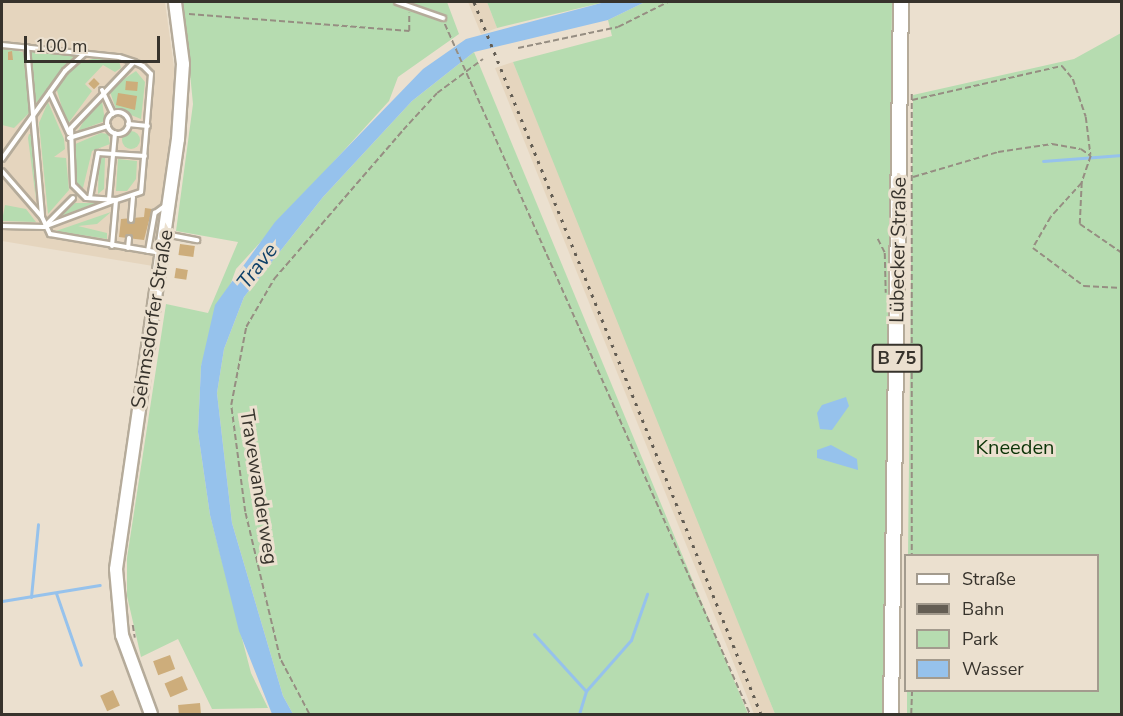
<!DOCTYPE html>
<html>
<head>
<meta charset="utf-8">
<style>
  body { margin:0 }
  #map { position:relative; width:1123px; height:716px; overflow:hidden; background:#ebe0cf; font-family:"Nunito Sans",sans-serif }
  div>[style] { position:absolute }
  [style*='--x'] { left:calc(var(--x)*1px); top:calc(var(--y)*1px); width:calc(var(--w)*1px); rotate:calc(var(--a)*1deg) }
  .built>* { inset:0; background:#e5d5be }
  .green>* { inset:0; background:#b6dcb0 }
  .round { border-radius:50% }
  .water>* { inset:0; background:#96c2ec }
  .stream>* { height:3px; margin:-1.5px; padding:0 1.5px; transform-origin:1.5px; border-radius:1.5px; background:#96c2ec }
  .building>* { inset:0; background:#cdad7b; transform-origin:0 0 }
  .path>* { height:1.5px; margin-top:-0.75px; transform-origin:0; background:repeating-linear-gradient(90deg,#968e82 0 6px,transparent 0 9px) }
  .roads { filter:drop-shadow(2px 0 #b5ab9a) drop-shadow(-2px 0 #b5ab9a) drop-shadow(0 2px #b5ab9a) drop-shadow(0 -2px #b5ab9a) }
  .service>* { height:4px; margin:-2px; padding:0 2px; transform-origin:2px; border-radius:2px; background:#fff }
  .service>.ring { margin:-2px; padding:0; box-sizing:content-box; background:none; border:4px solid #fff; border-radius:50% }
  .secondary>* { height:12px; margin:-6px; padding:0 6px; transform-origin:6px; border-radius:6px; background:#fff }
  .primary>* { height:14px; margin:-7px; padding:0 7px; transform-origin:7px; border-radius:7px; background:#fff }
  .rail>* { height:3px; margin-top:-1.5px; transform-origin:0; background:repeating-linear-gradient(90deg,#645e54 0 3px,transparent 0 9px) }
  span { translate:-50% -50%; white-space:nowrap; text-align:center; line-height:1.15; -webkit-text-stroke:6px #ebe0cf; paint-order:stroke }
  .shield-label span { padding:2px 4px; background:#ebe0cf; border:2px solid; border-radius:4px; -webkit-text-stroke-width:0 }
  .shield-label { font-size:18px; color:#37332c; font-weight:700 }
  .street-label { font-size:20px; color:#37332c }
  .park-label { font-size:20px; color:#0b3407 }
  .water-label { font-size:21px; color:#0f4068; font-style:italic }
  .frame { position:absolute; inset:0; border:3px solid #37332c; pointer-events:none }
  .legend { position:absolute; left:904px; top:554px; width:195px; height:138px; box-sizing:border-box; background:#ebe0cf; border:2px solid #a39b8e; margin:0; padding:8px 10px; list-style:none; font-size:18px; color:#37332c }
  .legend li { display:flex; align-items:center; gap:12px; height:30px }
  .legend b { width:30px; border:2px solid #a39b8e }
  .scale { position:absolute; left:24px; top:36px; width:136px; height:27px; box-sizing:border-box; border:3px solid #37332c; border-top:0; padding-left:8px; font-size:18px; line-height:21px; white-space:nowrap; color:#37332c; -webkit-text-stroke:4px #ebe0cf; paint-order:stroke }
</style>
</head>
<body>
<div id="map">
  <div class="built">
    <div style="clip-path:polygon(2px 2px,165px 2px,178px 96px,153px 266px,2px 241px)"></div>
    <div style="clip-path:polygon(468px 2px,487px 2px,497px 28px,481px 34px)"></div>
    <div style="clip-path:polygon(513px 62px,646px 385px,775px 714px,754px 714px,495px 68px)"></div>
  </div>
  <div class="green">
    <div style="clip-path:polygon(183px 2px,447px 2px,459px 34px,398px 77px,389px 101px,236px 269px,201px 366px,198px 432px,210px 515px,251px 673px,268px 708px,212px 709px,178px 639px,141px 657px,127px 596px,127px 558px,166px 304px,208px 313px,238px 242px,176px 231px,193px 104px)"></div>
    <div style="clip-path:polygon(487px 2px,605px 2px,497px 28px)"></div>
    <div style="clip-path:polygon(645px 2px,892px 2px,884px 714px,775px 714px,513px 62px,612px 36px,608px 20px)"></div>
    <div style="clip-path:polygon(1121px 33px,1121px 714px,907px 714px,907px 691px,1098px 690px,1098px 556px,908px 555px,913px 95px,1074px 59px)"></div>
    <div style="clip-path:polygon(2px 47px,26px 53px,31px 111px,14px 128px,2px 125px)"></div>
    <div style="clip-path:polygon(32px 50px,74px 56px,36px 103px,30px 54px)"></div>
    <div style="clip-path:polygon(474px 52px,748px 714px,293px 714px,283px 696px,232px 523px,217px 393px,224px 349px,244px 297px,323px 197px,412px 101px)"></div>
    <div style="clip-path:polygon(100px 57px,119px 61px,121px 68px,115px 72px,103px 65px,85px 84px,92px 91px,67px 125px,56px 87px,76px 63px)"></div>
    <div style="clip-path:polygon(136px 71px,145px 82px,141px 119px,116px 109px,109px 89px)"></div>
    <div style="clip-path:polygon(102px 101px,105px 121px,78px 131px,90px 110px)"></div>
    <div style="clip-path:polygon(48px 102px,64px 139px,65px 149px,54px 157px,66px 158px,69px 190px,48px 214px,39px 123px)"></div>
    <div class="round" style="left:122px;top:131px;width:18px;height:18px"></div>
    <div style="clip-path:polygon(101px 133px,108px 134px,110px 144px,92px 151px,82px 192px,76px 186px,73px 145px)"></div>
    <div style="clip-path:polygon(29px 134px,33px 135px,36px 200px,28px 138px)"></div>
    <div style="clip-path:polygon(105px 157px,104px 189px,98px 194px,99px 159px)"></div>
    <div style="clip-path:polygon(118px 159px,137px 161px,136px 179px,127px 191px,116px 191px)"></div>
    <div style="clip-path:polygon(75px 203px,96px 203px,61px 216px)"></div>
    <div style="clip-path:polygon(5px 205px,26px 209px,36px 222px,2px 221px)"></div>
    <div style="clip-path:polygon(111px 212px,97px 224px,78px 226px,107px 233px,107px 239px,56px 231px)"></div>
  </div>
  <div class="water">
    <div style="clip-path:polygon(605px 2px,645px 2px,608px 20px,474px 52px,412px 101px,323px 197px,244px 297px,224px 349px,217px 393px,232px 523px,283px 696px,293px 714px,272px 714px,239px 631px,210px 515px,198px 432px,201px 366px,215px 305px,275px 222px,423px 69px,466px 39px)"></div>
    <div style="clip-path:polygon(846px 397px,849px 406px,832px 430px,820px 429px,817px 413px,822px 405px)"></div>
    <div style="clip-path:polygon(831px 445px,857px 459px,858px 470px,817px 458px,817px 450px)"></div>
  </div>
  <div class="stream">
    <div style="--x:1043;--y:161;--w:79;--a:-4.3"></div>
    <div style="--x:56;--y:593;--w:76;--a:70.9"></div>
    <div style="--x:31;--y:597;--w:73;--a:-84.5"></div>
    <div style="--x:2;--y:601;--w:99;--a:-9.3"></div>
    <div style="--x:534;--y:634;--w:76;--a:47.7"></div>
    <div style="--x:579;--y:714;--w:24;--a:-73"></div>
    <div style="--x:586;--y:691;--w:68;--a:-48.6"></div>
    <div style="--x:631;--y:640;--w:49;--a:-70.8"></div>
  </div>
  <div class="building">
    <div style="clip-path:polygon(12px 51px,13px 60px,8px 60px,8px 52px)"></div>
    <div style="left:94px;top:78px;width:8px;height:8px;rotate:45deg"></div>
    <div style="left:126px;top:81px;width:12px;height:9px;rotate:5deg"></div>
    <div style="clip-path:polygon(118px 93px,137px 96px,135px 110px,116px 105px)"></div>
    <div style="clip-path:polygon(145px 208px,152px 209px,144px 240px,119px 237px,121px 219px,144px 217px)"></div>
    <div style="left:180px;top:244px;width:15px;height:11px;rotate:8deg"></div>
    <div style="left:176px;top:268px;width:12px;height:10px;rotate:9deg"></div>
    <div style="left:170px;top:655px;width:15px;height:18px;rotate:70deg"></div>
    <div style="left:182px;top:676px;width:15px;height:19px;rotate:67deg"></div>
    <div style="left:113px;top:690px;width:17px;height:14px;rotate:66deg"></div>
    <div style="left:200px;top:703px;width:11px;height:22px;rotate:85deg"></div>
  </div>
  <div class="path">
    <div style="--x:189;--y:14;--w:221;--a:4.4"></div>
    <div style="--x:409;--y:31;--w:18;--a:-90"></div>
    <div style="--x:445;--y:24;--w:754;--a:66.15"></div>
    <div style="--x:518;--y:48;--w:102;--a:-11.9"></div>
    <div style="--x:618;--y:27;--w:56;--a:-26.6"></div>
    <div style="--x:912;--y:94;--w:462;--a:90"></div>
    <div style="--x:912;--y:100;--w:154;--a:-12.8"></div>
    <div style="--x:1062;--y:66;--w:17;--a:50"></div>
    <div style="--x:1073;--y:79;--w:40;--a:71.1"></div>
    <div style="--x:1086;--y:117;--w:38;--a:83"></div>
    <div style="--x:913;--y:177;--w:89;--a:-16.4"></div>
    <div style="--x:998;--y:152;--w:55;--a:-8.4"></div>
    <div style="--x:1052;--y:144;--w:29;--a:10"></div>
    <div style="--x:1081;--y:149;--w:12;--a:35"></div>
    <div style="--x:1091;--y:156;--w:28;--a:109"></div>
    <div style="--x:1082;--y:182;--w:42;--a:92.7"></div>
    <div style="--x:1080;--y:224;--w:51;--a:34.6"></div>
    <div style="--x:1082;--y:183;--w:46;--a:132.4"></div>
    <div style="--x:1051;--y:217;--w:36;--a:120"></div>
    <div style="--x:1033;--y:248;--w:64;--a:36.7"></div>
    <div style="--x:1084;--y:286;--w:38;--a:3"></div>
    <div style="--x:878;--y:239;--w:16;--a:63"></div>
    <div style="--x:885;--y:253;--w:40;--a:88.6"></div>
    <div style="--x:133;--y:625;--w:13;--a:81"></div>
    <div style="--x:309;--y:714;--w:62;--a:-117.8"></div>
    <div style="--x:280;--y:659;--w:151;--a:-103.4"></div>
    <div style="--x:245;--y:512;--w:108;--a:-97.5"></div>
    <div style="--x:231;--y:405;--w:79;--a:-79.1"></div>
    <div style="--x:246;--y:327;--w:56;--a:-59.7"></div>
    <div style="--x:274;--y:279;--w:197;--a:-49.1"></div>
    <div style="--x:403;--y:130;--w:50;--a:-47.4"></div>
    <div style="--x:437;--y:93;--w:57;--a:-36.5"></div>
    <div style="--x:911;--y:714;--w:24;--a:-88"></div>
  </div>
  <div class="roads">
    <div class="service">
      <div style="--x:397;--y:2;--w:49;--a:19.2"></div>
      <div style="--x:2;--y:45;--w:118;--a:5.9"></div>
      <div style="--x:119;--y:57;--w:16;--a:18"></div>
      <div style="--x:134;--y:62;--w:10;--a:24"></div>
      <div style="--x:143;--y:66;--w:11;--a:45"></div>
      <div style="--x:151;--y:74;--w:118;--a:94.8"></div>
      <div style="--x:141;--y:192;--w:26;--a:162"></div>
      <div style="--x:116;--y:200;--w:30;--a:-176"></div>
      <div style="--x:86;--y:198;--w:18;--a:-135"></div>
      <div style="--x:73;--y:185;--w:57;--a:-92"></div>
      <div style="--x:71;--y:128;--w:91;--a:-46.3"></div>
      <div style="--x:27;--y:47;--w:170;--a:84.9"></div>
      <div style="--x:102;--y:90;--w:26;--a:65"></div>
      <div style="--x:50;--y:92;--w:45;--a:65.1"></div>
      <div class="ring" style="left:107px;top:112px;width:18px;height:18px"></div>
      <div style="--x:128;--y:124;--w:20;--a:6"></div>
      <div style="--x:69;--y:138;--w:41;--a:-17.1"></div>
      <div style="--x:2;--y:159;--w:108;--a:-54.4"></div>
      <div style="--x:65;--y:71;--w:27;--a:-42"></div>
      <div style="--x:2;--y:171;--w:61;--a:49"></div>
      <div style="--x:42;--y:217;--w:19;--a:65"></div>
      <div style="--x:50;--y:234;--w:113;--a:9.7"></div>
      <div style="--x:90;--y:198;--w:46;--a:-79.9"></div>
      <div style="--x:98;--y:153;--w:47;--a:3.7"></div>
      <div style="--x:109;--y:199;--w:66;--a:-84.8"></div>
      <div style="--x:131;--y:220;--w:23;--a:-85"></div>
      <div style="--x:2;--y:226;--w:42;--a:1.4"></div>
      <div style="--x:44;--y:227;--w:77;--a:-20.6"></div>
      <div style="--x:44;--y:227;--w:41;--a:-45"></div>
      <div style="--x:165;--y:234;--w:33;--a:11"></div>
      <div style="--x:112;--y:246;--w:46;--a:-85"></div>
      <div style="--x:128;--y:248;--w:10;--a:-84"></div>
      <div style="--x:148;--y:251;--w:39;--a:-80"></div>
      <div style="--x:155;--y:213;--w:14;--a:-36"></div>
    </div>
    <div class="secondary">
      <div style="--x:151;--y:714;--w:84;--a:-110.2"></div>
      <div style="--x:122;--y:635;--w:66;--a:-95.2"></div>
      <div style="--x:116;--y:569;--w:434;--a:-81.8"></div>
      <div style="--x:178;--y:139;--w:75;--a:-86.2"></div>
      <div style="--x:183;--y:64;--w:63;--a:-97.4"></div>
    </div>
    <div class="primary">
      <div style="--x:891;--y:714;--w:712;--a:-89.2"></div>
    </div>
  </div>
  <div class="rail">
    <div style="--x:474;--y:2;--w:768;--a:68.05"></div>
  </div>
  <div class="shield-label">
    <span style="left:897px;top:358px">B 75</span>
  </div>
  <div class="street-label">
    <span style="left:898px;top:250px;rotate:-89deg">Lübecker Straße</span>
    <span style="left:152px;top:319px;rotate:-81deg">Sehmsdorfer Straße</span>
    <span style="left:259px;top:487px;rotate:81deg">Travewanderweg</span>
  </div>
  <div class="park-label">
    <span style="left:1015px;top:447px">Kneeden</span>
  </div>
  <div class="water-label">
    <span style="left:257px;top:266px;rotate:-52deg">Trave</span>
  </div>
  <div class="frame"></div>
  <ul class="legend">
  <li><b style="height:8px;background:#fff"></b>Straße</li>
  <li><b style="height:8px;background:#645e54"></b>Bahn</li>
  <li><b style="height:16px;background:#b6dcb0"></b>Park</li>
  <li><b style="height:16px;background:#96c2ec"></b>Wasser</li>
  </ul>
  <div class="scale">100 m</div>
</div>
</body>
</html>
